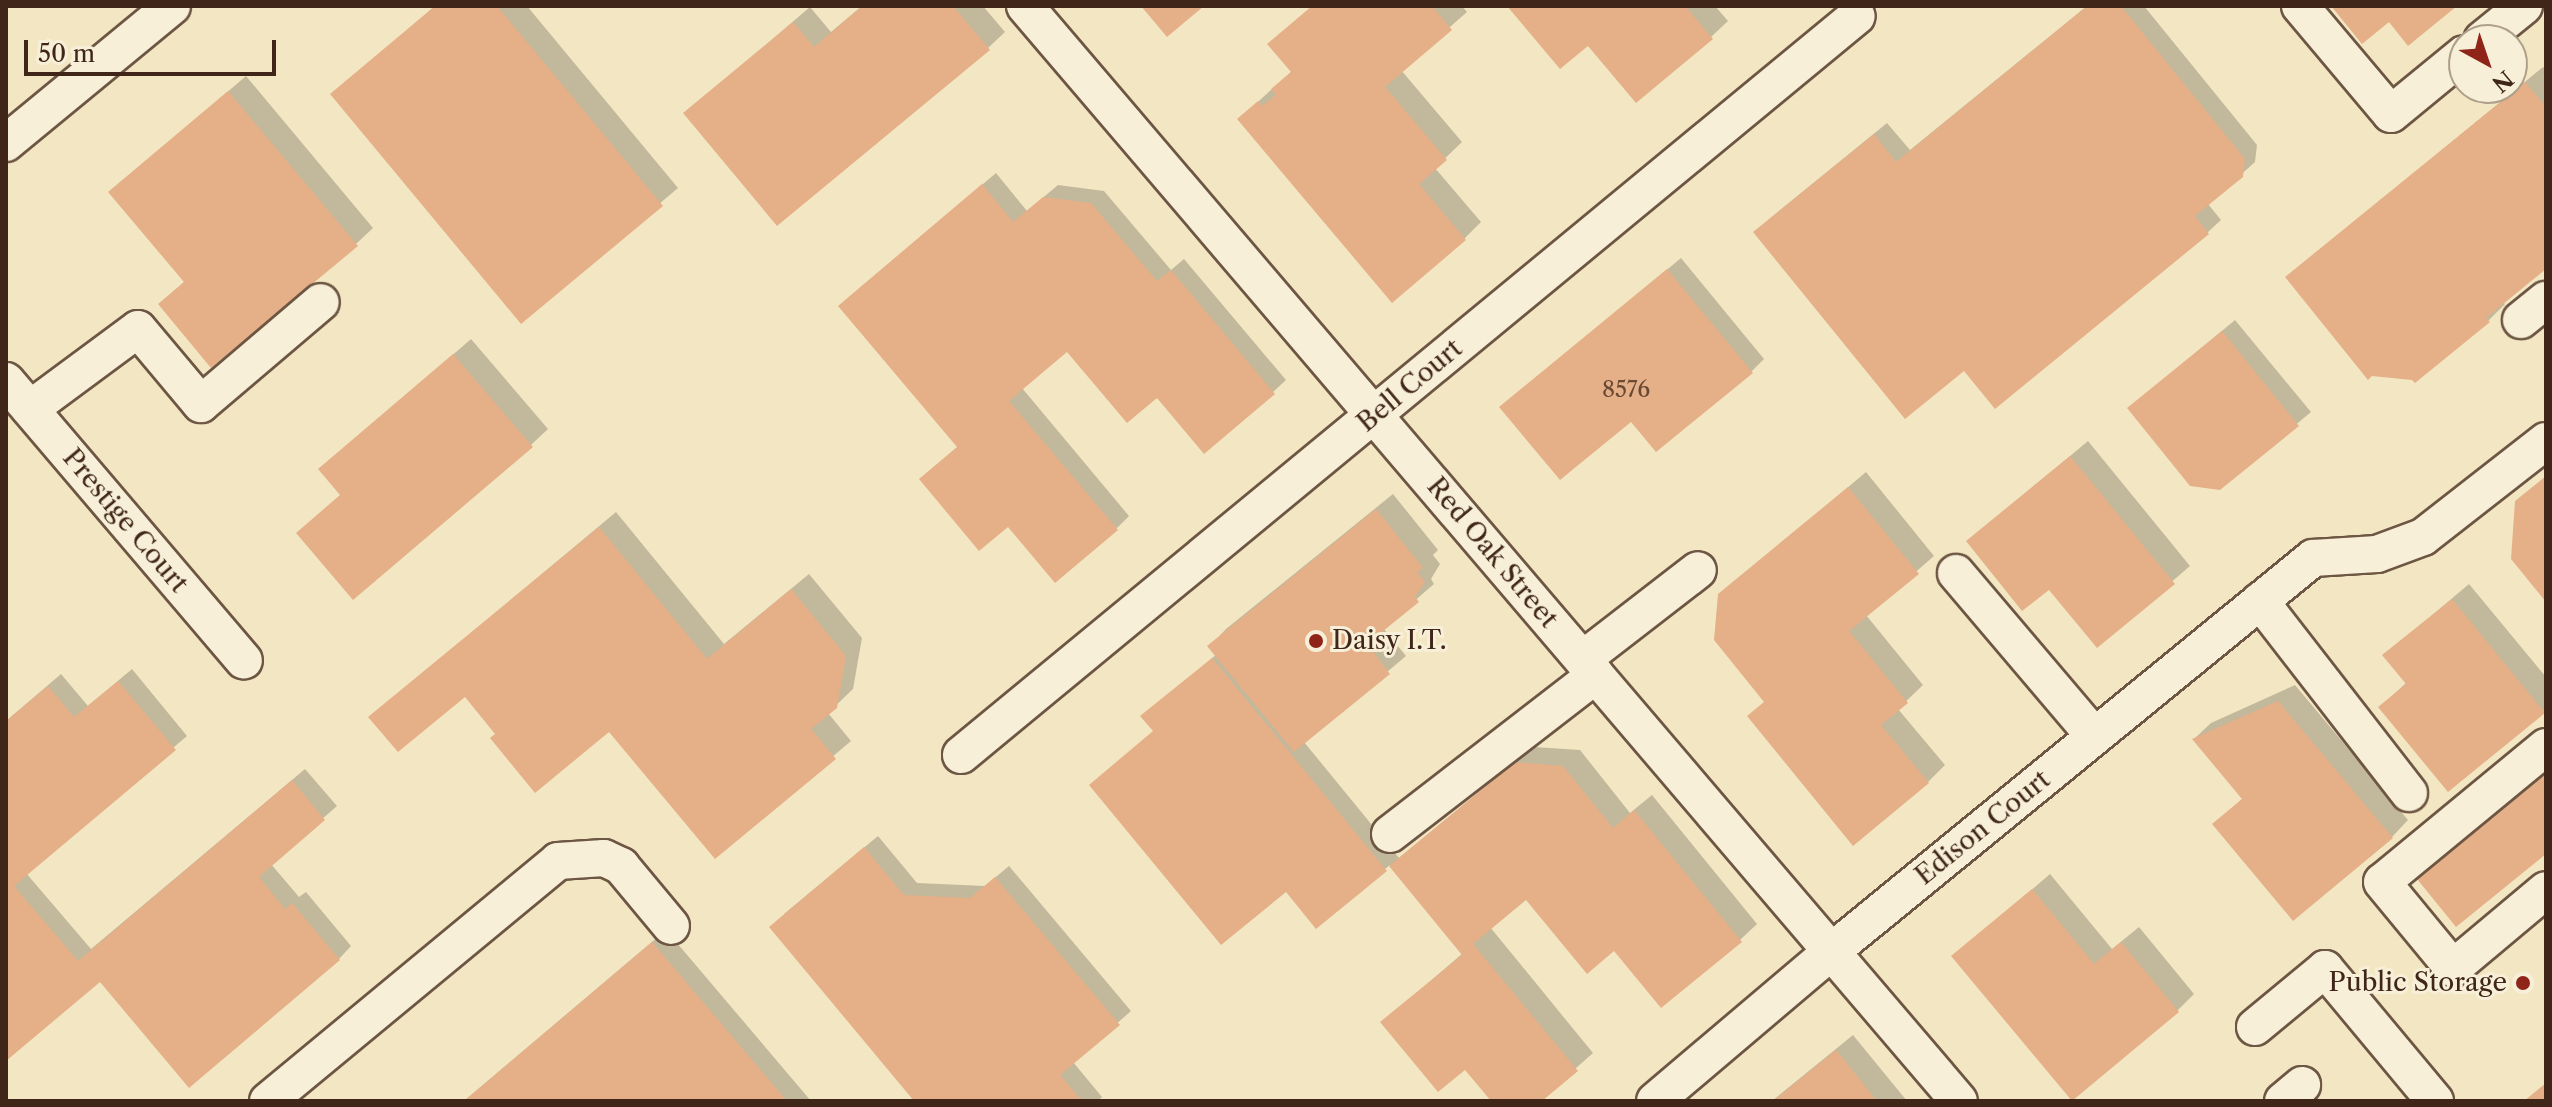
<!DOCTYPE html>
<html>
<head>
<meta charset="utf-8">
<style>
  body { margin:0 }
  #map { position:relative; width:2552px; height:1107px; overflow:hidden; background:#f3e7c3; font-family:"Libre Caslon Text",serif }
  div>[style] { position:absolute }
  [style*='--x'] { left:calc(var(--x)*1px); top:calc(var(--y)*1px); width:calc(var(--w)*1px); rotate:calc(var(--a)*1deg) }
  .shadow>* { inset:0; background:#0003 }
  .building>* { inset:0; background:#e5af88 }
  .roads { filter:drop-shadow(2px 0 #6d5643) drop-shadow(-2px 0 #6d5643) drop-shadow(0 2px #6d5643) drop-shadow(0 -2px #6d5643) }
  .minor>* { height:36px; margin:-18px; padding:0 18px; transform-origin:18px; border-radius:18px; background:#f7efd8 }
  .dots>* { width:22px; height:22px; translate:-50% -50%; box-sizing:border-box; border:4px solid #f7efd8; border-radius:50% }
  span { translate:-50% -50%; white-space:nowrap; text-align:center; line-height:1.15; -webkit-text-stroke:6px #f7efd8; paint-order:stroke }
  .number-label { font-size:22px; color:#694834 }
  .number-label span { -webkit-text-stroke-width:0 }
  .street-label { font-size:26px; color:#402618 }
  .poi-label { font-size:26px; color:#402618 }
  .left { translate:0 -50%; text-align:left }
  .right { translate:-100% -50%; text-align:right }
  .frame { position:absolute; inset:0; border:8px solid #402618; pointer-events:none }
  .north { position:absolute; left:2448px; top:24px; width:80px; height:80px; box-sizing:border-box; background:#f7efd8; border:2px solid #ae9f8b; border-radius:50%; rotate:140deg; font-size:22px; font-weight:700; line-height:32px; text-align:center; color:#402618 }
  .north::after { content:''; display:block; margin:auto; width:28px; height:36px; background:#8f2418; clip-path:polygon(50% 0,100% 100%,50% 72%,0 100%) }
  .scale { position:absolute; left:24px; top:40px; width:252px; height:36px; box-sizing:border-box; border:4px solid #402618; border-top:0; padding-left:10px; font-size:24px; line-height:28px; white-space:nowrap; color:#402618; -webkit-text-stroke:6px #f7efd8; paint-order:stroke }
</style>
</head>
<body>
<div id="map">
  <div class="shadow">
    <div style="clip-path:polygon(435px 6px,527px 6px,678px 188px,521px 321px,333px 94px)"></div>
    <div style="clip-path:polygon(862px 6px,983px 6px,1005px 32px,988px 48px,686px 113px,810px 7px,831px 32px)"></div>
    <div style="clip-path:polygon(1312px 6px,1462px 6px,1467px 12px,1401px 70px,1462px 142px,1435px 168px,1481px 222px,1464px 239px,1239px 119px,1292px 71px)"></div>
    <div style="clip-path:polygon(1510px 6px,1715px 6px,1728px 21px,1711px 37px,1589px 43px)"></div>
    <div style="clip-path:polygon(2087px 6px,2144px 6px,2257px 145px,2255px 162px,2208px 204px,2221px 220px,2208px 232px,1995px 406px,1964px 368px,1768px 220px,1887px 123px,1910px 150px)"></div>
    <div style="clip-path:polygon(2543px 67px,2546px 70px,2546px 267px,2503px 302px,2505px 304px,2488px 321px,2288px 277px)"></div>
    <div style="clip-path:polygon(246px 76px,373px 228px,356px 244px,160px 304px,185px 281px,111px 192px)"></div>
    <div style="clip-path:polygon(996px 173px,1027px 211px,1058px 185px,1104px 191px,1171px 270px,1184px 259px,1286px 380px,1273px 392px,1067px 350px,1022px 388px,1129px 516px,1117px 528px,959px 446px,854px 293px)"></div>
    <div style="clip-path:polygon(1681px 258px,1764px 359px,1752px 371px,1632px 419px,1502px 407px)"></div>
    <div style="clip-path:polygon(2235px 320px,2311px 412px,2220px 488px,2129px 408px)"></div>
    <div style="clip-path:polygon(471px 339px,548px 429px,531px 445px,299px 533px,342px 494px,321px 469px)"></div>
    <div style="clip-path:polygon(2088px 441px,2190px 566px,2097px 646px,2049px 587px,1968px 541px)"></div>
    <div style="clip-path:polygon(1866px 472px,1934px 556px,1866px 615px,1923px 685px,1898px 709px,1945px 765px,1928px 782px,1766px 701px,1720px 595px)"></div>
    <div style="clip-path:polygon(1393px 494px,1438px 550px,1433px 555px,1440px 564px,1431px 579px,1434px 584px,1383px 628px,1406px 656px,1304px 742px,1399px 858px,1534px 747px,1580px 750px,1630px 813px,1652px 795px,1757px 924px,1740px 940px,1615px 948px,1527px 897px,1490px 927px,1593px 1053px,1539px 1101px,1494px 1101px,1466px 1067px,1383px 1022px,1463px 953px,1390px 865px,1316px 926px,1286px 889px,1091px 785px,1155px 730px,1143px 716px,1217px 654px,1210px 646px,1226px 629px)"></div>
    <div style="clip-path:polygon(616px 512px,724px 644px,809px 574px,862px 638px,853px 689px,828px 713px,851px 741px,715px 856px,609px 729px,497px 733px,465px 694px,371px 717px)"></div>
    <div style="clip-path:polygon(2469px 584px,2546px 677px,2546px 709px,2448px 789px,2380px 707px,2407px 682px,2385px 655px)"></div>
    <div style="clip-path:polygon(132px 669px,187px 736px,26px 873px,91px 949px,305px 769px,337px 806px,271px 864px,299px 897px,306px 892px,351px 946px,339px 959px,100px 980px,6px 1059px,6px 721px,61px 674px,88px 706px)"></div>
    <div style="clip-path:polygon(2295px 685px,2408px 820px,2392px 837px,2215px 824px,2243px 798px,2194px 739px,2211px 723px)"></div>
    <div style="clip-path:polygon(2546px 773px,2546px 851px,2420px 879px,2437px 863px)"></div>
    <div style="clip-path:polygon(878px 836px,917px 883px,985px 886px,1009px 866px,1131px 1011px,1073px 1062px,1102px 1097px,1098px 1101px,917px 1101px,784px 914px)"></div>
    <div style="clip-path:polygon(2050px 874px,2112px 949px,2139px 927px,2194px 994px,2177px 1011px,1954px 956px)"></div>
    <div style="clip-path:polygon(666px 930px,811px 1101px,464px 1101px)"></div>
    <div style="clip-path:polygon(1853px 1035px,1907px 1101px,1772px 1101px)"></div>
  </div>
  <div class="building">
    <div style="clip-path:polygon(435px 6px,497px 6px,663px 206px,521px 324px,330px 94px)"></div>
    <div style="clip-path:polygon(862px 6px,953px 6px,990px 50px,777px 226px,683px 113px,793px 22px,814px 47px)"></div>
    <div style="clip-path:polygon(1141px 6px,1204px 6px,1167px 37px)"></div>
    <div style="clip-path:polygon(1312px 6px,1432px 6px,1452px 30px,1385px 87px,1447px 160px,1419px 184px,1466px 240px,1392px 303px,1237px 119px,1258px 101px,1262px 106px,1276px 95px,1271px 89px,1291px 72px,1267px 44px)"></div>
    <div style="clip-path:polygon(1507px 6px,1685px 6px,1713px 39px,1636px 103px,1588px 46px,1560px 69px)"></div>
    <div style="clip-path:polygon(2087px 6px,2121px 6px,2245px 159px,2243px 177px,2195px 216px,2209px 234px,1995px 409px,1964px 371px,1905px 419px,1753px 232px,1874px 134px,1896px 162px)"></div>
    <div style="clip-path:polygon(2331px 6px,2457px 6px,2408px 46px,2389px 22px,2362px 44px)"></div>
    <div style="clip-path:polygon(2525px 82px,2546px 107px,2546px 269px,2486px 318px,2490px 322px,2415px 383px,2412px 380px,2372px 376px,2368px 380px,2285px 277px)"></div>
    <div style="clip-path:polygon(228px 91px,358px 246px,211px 368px,158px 304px,184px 282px,108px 192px)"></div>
    <div style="clip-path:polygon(982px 184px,1013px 222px,1043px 197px,1091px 203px,1157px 281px,1171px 270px,1275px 394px,1204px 454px,1157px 398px,1127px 423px,1067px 352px,1009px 401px,1118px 530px,1055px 583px,1008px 527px,979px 551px,919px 479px,957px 447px,838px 306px)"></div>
    <div style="clip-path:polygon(1667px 269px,1753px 373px,1656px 452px,1631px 422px,1560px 480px,1499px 407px)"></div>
    <div style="clip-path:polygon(2222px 331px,2299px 426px,2220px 490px,2190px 486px,2127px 408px)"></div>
    <div style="clip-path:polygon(453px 354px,533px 447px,353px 600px,296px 533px,340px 495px,318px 469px)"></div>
    <div style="clip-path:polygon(2070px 456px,2175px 584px,2097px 648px,2049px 590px,2022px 611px,1966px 541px)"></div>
    <div style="clip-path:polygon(2546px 476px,2546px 602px,2511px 559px,2515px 501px)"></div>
    <div style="clip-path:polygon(1848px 487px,1919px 574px,1849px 631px,1908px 703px,1881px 725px,1929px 783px,1853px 846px,1747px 716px,1764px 702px,1714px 640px,1718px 594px)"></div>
    <div style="clip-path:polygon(1376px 509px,1423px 568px,1417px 572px,1425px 582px,1415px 597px,1419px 602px,1367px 644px,1390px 674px,1294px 752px,1207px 646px)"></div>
    <div style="clip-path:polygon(599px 527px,707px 659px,791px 589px,846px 656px,837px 708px,811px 729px,836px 759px,715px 859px,609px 732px,535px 793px,490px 738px,495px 734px,465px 697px,398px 752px,368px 717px)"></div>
    <div style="clip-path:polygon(2452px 599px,2545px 713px,2448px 792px,2378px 707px,2406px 684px,2382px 655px)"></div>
    <div style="clip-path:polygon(1212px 658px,1387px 871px,1316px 929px,1286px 892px,1221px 945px,1089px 785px,1153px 731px,1140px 716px)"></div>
    <div style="clip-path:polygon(118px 681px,176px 750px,14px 886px,78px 961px,292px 780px,325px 820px,259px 877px,285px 909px,292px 903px,340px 960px,189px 1088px,100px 982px,6px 1061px,6px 721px,48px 686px,74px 717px)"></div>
    <div style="clip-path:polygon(2278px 701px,2393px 838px,2293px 921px,2212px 824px,2242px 799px,2192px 739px)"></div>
    <div style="clip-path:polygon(1515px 762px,1563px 766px,1613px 828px,1634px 810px,1742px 942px,1661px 1008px,1614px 951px,1587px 974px,1526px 900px,1473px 944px,1578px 1071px,1542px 1101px,1491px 1101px,1465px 1070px,1438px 1092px,1380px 1022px,1462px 955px,1389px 866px)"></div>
    <div style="clip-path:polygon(2546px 774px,2546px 854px,2456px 927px,2417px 879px)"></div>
    <div style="clip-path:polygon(864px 847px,904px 895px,970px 898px,995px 877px,1120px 1025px,1060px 1075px,1082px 1101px,914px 1101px,769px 927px)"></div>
    <div style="clip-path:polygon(2032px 889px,2094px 964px,2121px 942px,2179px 1012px,2072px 1101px,1951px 956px)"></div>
    <div style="clip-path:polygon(652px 942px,787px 1101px,464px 1101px)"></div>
    <div style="clip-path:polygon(1836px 1050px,1877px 1101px,1773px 1101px)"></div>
    <div style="clip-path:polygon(2546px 1083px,2546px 1101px,2524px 1101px)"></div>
  </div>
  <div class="roads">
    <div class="minor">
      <div style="--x:1025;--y:6;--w:1439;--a:49.54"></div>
      <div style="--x:2300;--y:6;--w:141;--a:49.9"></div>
      <div style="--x:2391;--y:114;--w:94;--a:-39.4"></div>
      <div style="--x:2482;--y:40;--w:54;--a:-39"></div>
      <div style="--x:6;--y:143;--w:215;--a:-39.5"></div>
      <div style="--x:2521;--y:320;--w:32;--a:-39"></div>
      <div style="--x:6;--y:381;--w:367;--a:49.6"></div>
      <div style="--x:30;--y:409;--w:134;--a:-36.5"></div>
      <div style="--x:138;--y:329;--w:98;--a:50"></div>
      <div style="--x:201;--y:404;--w:157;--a:-40.4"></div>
      <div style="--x:1956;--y:573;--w:214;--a:49.7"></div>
      <div style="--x:2260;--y:601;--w:243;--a:52.2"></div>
      <div style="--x:1583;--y:659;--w:145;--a:-37.7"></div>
      <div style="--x:2546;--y:747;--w:212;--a:140.5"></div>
      <div style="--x:2382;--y:882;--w:112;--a:50.5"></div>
      <div style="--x:2453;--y:968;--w:121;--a:-40"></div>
      <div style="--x:961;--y:755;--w:1161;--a:-39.52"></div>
      <div style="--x:1390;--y:834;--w:260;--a:-37.7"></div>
      <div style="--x:2255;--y:1027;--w:91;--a:-39.6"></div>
      <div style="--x:2325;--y:969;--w:172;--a:50.2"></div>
      <div style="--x:268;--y:1101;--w:376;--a:-39.6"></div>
      <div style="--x:558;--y:861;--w:46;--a:-3.7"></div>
      <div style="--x:604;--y:858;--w:19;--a:25"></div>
      <div style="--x:621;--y:866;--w:78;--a:50.2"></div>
      <div style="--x:1655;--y:1101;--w:232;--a:-40.3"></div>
      <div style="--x:1832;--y:951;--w:621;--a:-39.25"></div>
      <div style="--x:2313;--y:558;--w:64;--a:-3.6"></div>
      <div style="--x:2377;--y:554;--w:49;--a:-20.3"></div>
      <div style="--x:2423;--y:537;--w:156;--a:-38"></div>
      <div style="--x:2283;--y:1101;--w:25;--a:-40"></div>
    </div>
  </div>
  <div class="dots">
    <div style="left:1316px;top:641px;background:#8f2418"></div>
    <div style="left:2523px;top:983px;background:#8f2418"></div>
  </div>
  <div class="number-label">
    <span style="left:1626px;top:390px">8576</span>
  </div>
  <div class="street-label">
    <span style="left:1410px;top:386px;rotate:-40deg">Bell Court</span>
    <span style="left:125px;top:521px;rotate:50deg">Prestige Court</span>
    <span style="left:1492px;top:553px;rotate:50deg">Red Oak Street</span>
    <span style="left:1983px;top:828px;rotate:-39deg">Edison Court</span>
  </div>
  <div class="poi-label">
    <span class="left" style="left:1332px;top:641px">Daisy I.T.</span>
    <span class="right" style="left:2507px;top:983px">Public Storage</span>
  </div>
  <div class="frame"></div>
  <div class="north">N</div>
  <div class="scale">50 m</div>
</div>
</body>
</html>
